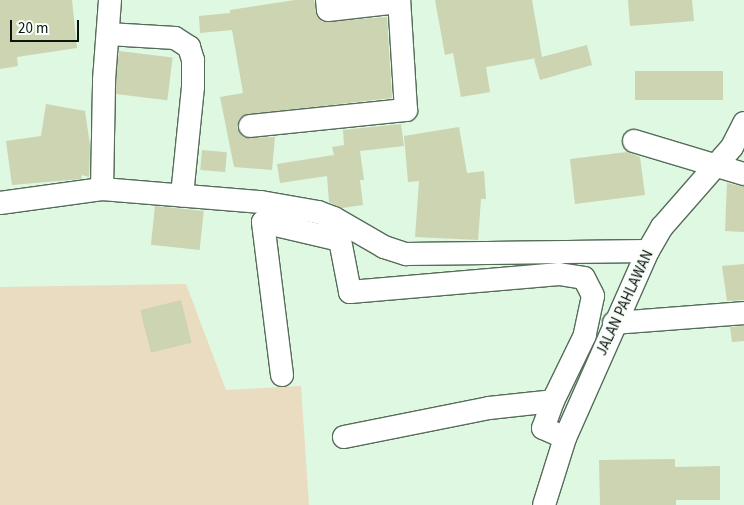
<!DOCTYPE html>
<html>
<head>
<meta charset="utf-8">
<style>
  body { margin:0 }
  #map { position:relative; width:744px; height:505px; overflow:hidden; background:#def8e2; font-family:"Source Sans 3",sans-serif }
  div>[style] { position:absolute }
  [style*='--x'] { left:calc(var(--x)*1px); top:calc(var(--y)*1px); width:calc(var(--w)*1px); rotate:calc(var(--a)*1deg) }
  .green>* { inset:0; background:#eadcc0 }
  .building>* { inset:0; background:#ccd4b2; transform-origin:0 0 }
  .roads { filter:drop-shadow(1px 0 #556c59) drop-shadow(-1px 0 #556c59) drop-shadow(0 1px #556c59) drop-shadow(0 -1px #556c59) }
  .minor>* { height:22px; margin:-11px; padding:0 11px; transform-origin:11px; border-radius:11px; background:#fff }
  span { translate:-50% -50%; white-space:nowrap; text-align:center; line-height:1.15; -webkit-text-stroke:4.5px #f9fffa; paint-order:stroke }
  .street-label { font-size:15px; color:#0b140c }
  .scale { position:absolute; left:10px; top:20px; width:69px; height:22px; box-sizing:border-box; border:2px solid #0b140c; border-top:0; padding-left:6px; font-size:15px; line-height:18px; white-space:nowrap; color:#0b140c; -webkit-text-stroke:4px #f9fffa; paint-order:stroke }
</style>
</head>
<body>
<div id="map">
  <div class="green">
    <div style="clip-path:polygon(186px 284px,226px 390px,301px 386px,309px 505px,0 505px,0 287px)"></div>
  </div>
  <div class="building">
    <div style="clip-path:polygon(0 0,72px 0,77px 48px,17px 57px,18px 66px,0 69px)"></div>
    <div style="clip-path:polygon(295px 0,314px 0,317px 17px,323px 22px,387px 17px,392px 98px,243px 115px,238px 120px,237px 127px,239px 133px,244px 138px,275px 137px,272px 170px,234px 167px,220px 97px,243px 93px,232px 30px,200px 33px,199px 16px,230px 13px,230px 10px)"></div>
    <div style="clip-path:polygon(435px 0,532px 0,542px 57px,587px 45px,592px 65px,540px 80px,534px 59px,537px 58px,486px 67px,490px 92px,461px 97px,453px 53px,445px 55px)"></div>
    <div style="clip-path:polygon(628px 0,692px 0,694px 21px,630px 26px)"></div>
    <div style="left:119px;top:51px;width:54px;height:43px;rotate:7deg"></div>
    <div style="left:723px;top:71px;width:29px;height:88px;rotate:90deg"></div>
    <div style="clip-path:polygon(46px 104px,85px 111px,90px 145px,89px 177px,82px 175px,81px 179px,12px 185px,6px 141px,41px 136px)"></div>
    <div style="clip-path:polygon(401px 124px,404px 146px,360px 151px,364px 180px,360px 180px,363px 205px,342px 208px,329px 202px,327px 176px,280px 183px,277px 164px,334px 155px,332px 147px,344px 145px,343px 130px)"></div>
    <div style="clip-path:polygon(459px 127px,467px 173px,484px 171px,486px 199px,481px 199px,478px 240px,415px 237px,419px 181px,408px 182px,404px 136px)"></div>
    <div style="left:202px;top:150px;width:25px;height:20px;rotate:5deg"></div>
    <div style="clip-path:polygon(627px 152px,640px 157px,645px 195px,575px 204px,570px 159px)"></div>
    <div style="clip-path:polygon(727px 183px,744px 187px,744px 232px,725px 231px)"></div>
    <div style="left:155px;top:206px;width:49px;height:39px;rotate:6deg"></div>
    <div style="clip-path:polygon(744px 264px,744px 300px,727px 301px,722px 266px)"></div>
    <div style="left:181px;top:300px;width:44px;height:42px;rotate:76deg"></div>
    <div style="clip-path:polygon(744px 326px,744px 341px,732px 342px,730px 327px)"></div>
    <div style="clip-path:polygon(675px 459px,675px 467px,720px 466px,720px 500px,676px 500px,676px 505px,600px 505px,599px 460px)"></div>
  </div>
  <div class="roads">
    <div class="minor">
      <div style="--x:327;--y:0;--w:10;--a:84"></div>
      <div style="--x:328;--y:10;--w:71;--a:-6.4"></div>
      <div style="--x:108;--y:34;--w:67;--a:3.4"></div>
      <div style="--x:175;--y:38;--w:17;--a:33"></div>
      <div style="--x:189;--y:47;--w:14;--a:73"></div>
      <div style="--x:193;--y:60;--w:27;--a:90"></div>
      <div style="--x:193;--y:87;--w:109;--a:95.8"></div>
      <div style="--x:250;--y:126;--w:157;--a:-5.9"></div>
      <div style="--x:406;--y:110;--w:110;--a:-93.6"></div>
      <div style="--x:634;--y:141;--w:115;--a:16.7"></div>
      <div style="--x:102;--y:189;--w:109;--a:-88.9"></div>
      <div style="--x:104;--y:80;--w:80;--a:-85.7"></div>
      <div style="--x:0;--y:203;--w:103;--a:-7.8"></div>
      <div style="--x:102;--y:189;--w:160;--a:4.7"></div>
      <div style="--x:261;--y:202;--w:58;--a:10"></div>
      <div style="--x:318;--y:212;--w:17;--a:21"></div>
      <div style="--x:334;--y:218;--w:58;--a:30.1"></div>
      <div style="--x:384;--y:247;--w:23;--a:18"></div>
      <div style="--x:406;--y:254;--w:242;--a:-0.7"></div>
      <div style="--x:614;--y:323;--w:130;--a:-4.4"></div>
      <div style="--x:282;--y:375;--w:154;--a:-97.1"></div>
      <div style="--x:263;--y:222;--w:79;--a:13.2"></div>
      <div style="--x:340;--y:240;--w:53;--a:79.1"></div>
      <div style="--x:350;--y:292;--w:210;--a:-4.9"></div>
      <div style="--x:559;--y:274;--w:25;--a:9"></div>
      <div style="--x:584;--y:278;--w:20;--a:63"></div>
      <div style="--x:593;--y:296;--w:40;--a:102"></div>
      <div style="--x:585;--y:335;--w:73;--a:115.9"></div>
      <div style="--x:553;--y:401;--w:29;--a:110"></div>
      <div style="--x:543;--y:428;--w:24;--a:24"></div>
      <div style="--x:344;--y:437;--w:148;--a:-11.3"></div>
      <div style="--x:489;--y:408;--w:64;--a:-6.2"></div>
      <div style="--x:544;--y:505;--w:70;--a:-72.6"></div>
      <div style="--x:565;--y:438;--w:205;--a:-66.1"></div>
      <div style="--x:648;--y:251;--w:28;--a:-60"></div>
      <div style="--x:662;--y:227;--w:106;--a:-48.8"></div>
      <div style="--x:732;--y:147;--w:27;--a:-63"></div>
    </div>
  </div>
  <div class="street-label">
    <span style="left:625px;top:303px;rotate:-65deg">JALAN PAHLAWAN</span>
  </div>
  <div class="scale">20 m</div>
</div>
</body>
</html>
